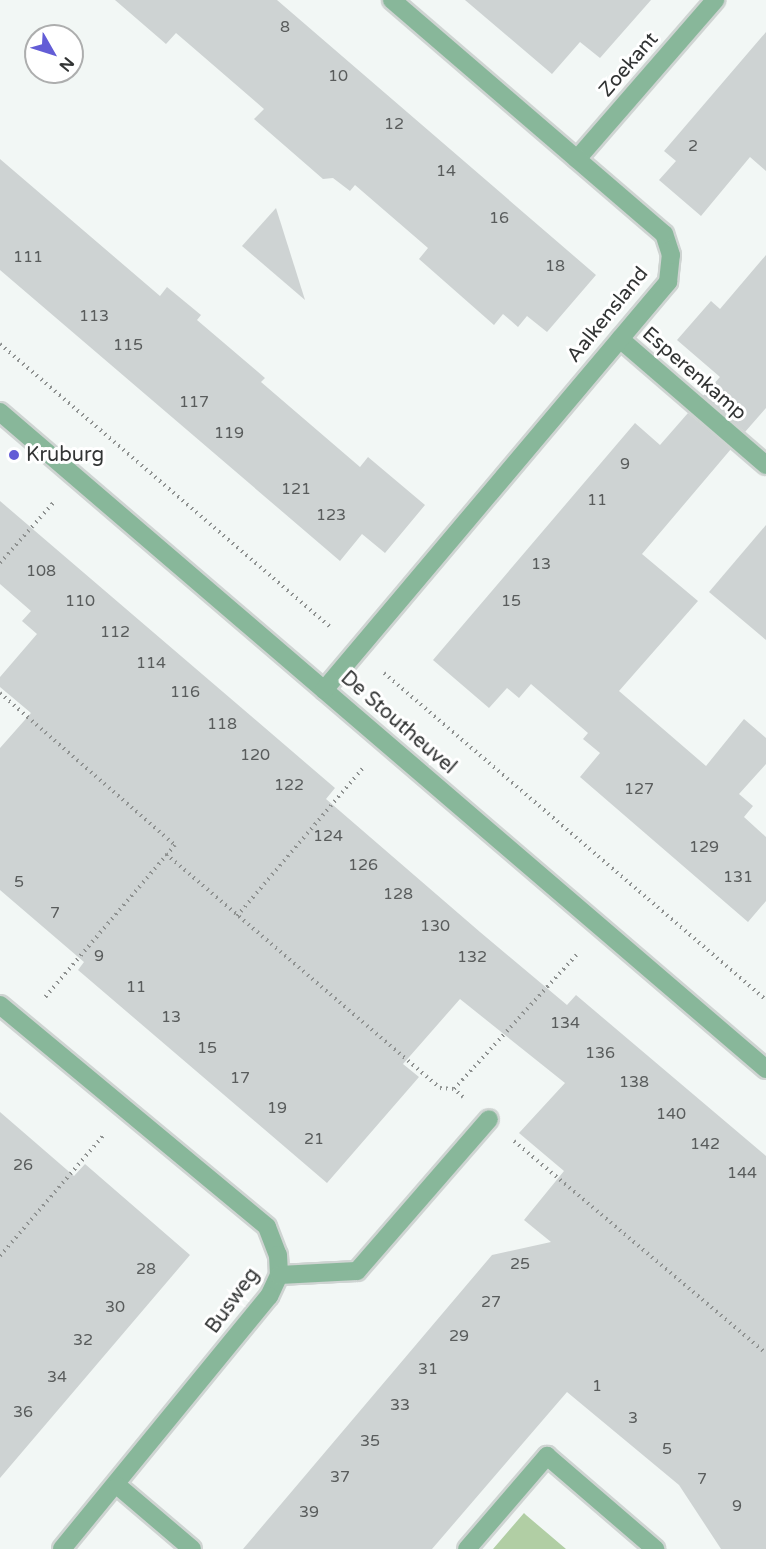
<!DOCTYPE html>
<html>
<head>
<meta charset="utf-8">
<style>
  body { margin:0 }
  #map { position:relative; width:766px; height:1549px; overflow:hidden; background:#f2f7f5; font-family:"Varela Round",sans-serif }
  div>[style] { position:absolute }
  [style*='--x'] { left:calc(var(--x)*1px); top:calc(var(--y)*1px); width:calc(var(--w)*1px); rotate:calc(var(--a)*1deg) }
  .green>* { inset:0; background:#b1cea4 }
  .building>* { inset:0; background:#ced3d3 }
  .path>* { height:4px; margin-top:-2px; transform-origin:0; background:repeating-linear-gradient(90deg,#8f9291 0 1.5px,transparent 0 6px) }
  .roads { filter:drop-shadow(2px 0 #cfd4d2) drop-shadow(-2px 0 #cfd4d2) drop-shadow(0 2px #cfd4d2) drop-shadow(0 -2px #cfd4d2) }
  .minor>* { height:18px; margin:-9px; padding:0 9px; transform-origin:9px; border-radius:9px; background:#88b79a }
  .dots>* { width:16px; height:16px; translate:-50% -50%; box-sizing:border-box; border:3px solid #fff; border-radius:50% }
  span { translate:-50% -50%; white-space:nowrap; text-align:center; line-height:1.15; -webkit-text-stroke:6px #fff; paint-order:stroke }
  .number-label { font-size:16px; color:#595c5c }
  .number-label span { -webkit-text-stroke-width:0 }
  .street-label { font-size:20px; color:#323434 }
  .poi-label { font-size:20px; color:#323434 }
  .left { translate:0 -50%; text-align:left }
  .north { position:absolute; left:24px; top:24px; width:60px; height:60px; box-sizing:border-box; background:#fff; border:2px solid #adaeae; border-radius:50%; rotate:129deg; font-size:16px; font-weight:700; line-height:24px; text-align:center; color:#323434 }
  .north::after { content:''; display:block; margin:auto; width:21px; height:27px; background:#635dd6; clip-path:polygon(50% 0,100% 100%,50% 72%,0 100%) }
</style>
</head>
<body>
<div id="map">
  <div class="green">
    <div style="clip-path:polygon(524px 1513px,526px 1515px,566px 1549px,493px 1549px)"></div>
  </div>
  <div class="building">
    <div style="clip-path:polygon(115px 0,277px 0,596px 275px,547px 332px,527px 316px,518px 327px,503px 314px,494px 325px,419px 259px,428px 248px,355px 185px,350px 191px,333px 178px,323px 179px,254px 119px,264px 109px,190px 45px,176px 33px,166px 44px)"></div>
    <div style="clip-path:polygon(465px 0,651px 0,600px 58px,580px 42px,552px 74px)"></div>
    <div style="clip-path:polygon(766px 32px,766px 171px,750px 157px,701px 216px,659px 180px,676px 161px,664px 151px)"></div>
    <div style="clip-path:polygon(0 159px,160px 296px,167px 287px,201px 315px,197px 320px,265px 378px,261px 382px,360px 467px,368px 457px,425px 505px,385px 553px,362px 534px,340px 561px,0 270px)"></div>
    <div style="clip-path:polygon(276px 208px,305px 300px,242px 246px)"></div>
    <div style="clip-path:polygon(766px 255px,766px 408px,745px 432px,703px 396px,720px 377px,677px 340px,711px 301px,720px 309px)"></div>
    <div style="clip-path:polygon(688px 413px,731px 449px,642px 554px,698px 601px,619px 691px,706px 766px,744px 719px,766px 738px,766px 764px,739px 794px,753px 806px,744px 817px,766px 837px,766px 901px,748px 922px,580px 777px,600px 753px,583px 739px,588px 733px,531px 684px,519px 698px,507px 688px,489px 708px,433px 660px,635px 423px,660px 445px)"></div>
    <div style="clip-path:polygon(0 501px,335px 788px,326px 799px,480px 932px,567px 1005px,576px 995px,766px 1156px,766px 1549px,721px 1549px,679px 1485px,567px 1392px,432px 1549px,243px 1549px,492px 1255px,551px 1242px,524px 1220px,564px 1171px,519px 1133px,565px 1083px,460px 999px,403px 1064px,419px 1077px,327px 1183px,78px 970px,84px 962px,0 890px,0 748px,31px 713px,0 687px,0 677px,37px 634px,22px 621px,31px 611px,0 584px)"></div>
    <div style="clip-path:polygon(766px 525px,766px 640px,709px 592px)"></div>
    <div style="clip-path:polygon(0 1112px,74px 1176px,85px 1164px,190px 1255px,0 1478px)"></div>
  </div>
  <div class="path">
    <div style="--x:0;--y:344;--w:435;--a:40.6"></div>
    <div style="--x:0;--y:563;--w:80;--a:-48.5"></div>
    <div style="--x:384;--y:673;--w:503;--a:40.56"></div>
    <div style="--x:0;--y:693;--w:232;--a:41"></div>
    <div style="--x:175;--y:845;--w:200;--a:130.5"></div>
    <div style="--x:166;--y:854;--w:360;--a:40.5"></div>
    <div style="--x:440;--y:1088;--w:14;--a:4"></div>
    <div style="--x:237;--y:916;--w:194;--a:-49.6"></div>
    <div style="--x:463;--y:1097;--w:12;--a:-138"></div>
    <div style="--x:454;--y:1089;--w:184;--a:-47.6"></div>
    <div style="--x:514;--y:1141;--w:329;--a:40.1"></div>
    <div style="--x:0;--y:1256;--w:158;--a:-49.4"></div>
  </div>
  <div class="roads">
    <div class="minor">
      <div style="--x:577;--y:159;--w:211;--a:-49"></div>
      <div style="--x:620;--y:339;--w:193;--a:40.8"></div>
      <div style="--x:0;--y:412;--w:1009;--a:40.62"></div>
      <div style="--x:324;--y:690;--w:534;--a:-49.86"></div>
      <div style="--x:668;--y:282;--w:27;--a:-84"></div>
      <div style="--x:671;--y:255;--w:22;--a:-108"></div>
      <div style="--x:664;--y:234;--w:359;--a:-139.3"></div>
      <div style="--x:0;--y:1005;--w:347;--a:39.7"></div>
      <div style="--x:267;--y:1227;--w:30;--a:69"></div>
      <div style="--x:278;--y:1255;--w:20;--a:87"></div>
      <div style="--x:279;--y:1275;--w:23;--a:115"></div>
      <div style="--x:269;--y:1296;--w:327;--a:129.3"></div>
      <div style="--x:279;--y:1275;--w:78;--a:-2.9"></div>
      <div style="--x:357;--y:1271;--w:201;--a:-49"></div>
      <div style="--x:118;--y:1486;--w:97;--a:40.4"></div>
      <div style="--x:467;--y:1549;--w:123;--a:-49.3"></div>
      <div style="--x:547;--y:1456;--w:143;--a:40.7"></div>
    </div>
  </div>
  <div class="dots">
    <div style="left:14px;top:455px;background:#635dd6"></div>
  </div>
  <div class="number-label">
    <span style="left:285px;top:27px">8</span>
    <span style="left:338px;top:76px">10</span>
    <span style="left:394px;top:124px">12</span>
    <span style="left:693px;top:146px">2</span>
    <span style="left:446px;top:171px">14</span>
    <span style="left:499px;top:218px">16</span>
    <span style="left:28px;top:257px">111</span>
    <span style="left:555px;top:266px">18</span>
    <span style="left:94px;top:316px">113</span>
    <span style="left:128px;top:345px">115</span>
    <span style="left:194px;top:402px">117</span>
    <span style="left:229px;top:433px">119</span>
    <span style="left:625px;top:464px">9</span>
    <span style="left:296px;top:489px">121</span>
    <span style="left:597px;top:500px">11</span>
    <span style="left:331px;top:515px">123</span>
    <span style="left:541px;top:564px">13</span>
    <span style="left:41px;top:571px">108</span>
    <span style="left:80px;top:601px">110</span>
    <span style="left:511px;top:601px">15</span>
    <span style="left:115px;top:632px">112</span>
    <span style="left:151px;top:663px">114</span>
    <span style="left:185px;top:692px">116</span>
    <span style="left:222px;top:724px">118</span>
    <span style="left:255px;top:755px">120</span>
    <span style="left:289px;top:785px">122</span>
    <span style="left:639px;top:789px">127</span>
    <span style="left:328px;top:836px">124</span>
    <span style="left:704px;top:847px">129</span>
    <span style="left:363px;top:865px">126</span>
    <span style="left:738px;top:877px">131</span>
    <span style="left:19px;top:882px">5</span>
    <span style="left:398px;top:894px">128</span>
    <span style="left:55px;top:913px">7</span>
    <span style="left:435px;top:926px">130</span>
    <span style="left:99px;top:956px">9</span>
    <span style="left:472px;top:957px">132</span>
    <span style="left:136px;top:987px">11</span>
    <span style="left:171px;top:1017px">13</span>
    <span style="left:565px;top:1023px">134</span>
    <span style="left:207px;top:1048px">15</span>
    <span style="left:600px;top:1053px">136</span>
    <span style="left:240px;top:1078px">17</span>
    <span style="left:634px;top:1082px">138</span>
    <span style="left:277px;top:1108px">19</span>
    <span style="left:671px;top:1114px">140</span>
    <span style="left:314px;top:1139px">21</span>
    <span style="left:705px;top:1144px">142</span>
    <span style="left:23px;top:1165px">26</span>
    <span style="left:742px;top:1173px">144</span>
    <span style="left:520px;top:1264px">25</span>
    <span style="left:146px;top:1269px">28</span>
    <span style="left:491px;top:1302px">27</span>
    <span style="left:115px;top:1307px">30</span>
    <span style="left:459px;top:1336px">29</span>
    <span style="left:83px;top:1340px">32</span>
    <span style="left:428px;top:1369px">31</span>
    <span style="left:57px;top:1377px">34</span>
    <span style="left:597px;top:1386px">1</span>
    <span style="left:400px;top:1405px">33</span>
    <span style="left:23px;top:1412px">36</span>
    <span style="left:633px;top:1418px">3</span>
    <span style="left:370px;top:1441px">35</span>
    <span style="left:667px;top:1449px">5</span>
    <span style="left:340px;top:1477px">37</span>
    <span style="left:702px;top:1479px">7</span>
    <span style="left:737px;top:1506px">9</span>
    <span style="left:309px;top:1512px">39</span>
  </div>
  <div class="street-label">
    <span style="left:629px;top:65px;rotate:-49deg">Zoekant</span>
    <span style="left:608px;top:315px;rotate:-51deg">Aalkensland</span>
    <span style="left:694px;top:374px;rotate:41deg">Esperenkamp</span>
    <span style="left:398px;top:723px;rotate:41deg">De Stoutheuvel</span>
    <span style="left:233px;top:1301px;rotate:-54deg">Busweg</span>
  </div>
  <div class="poi-label">
    <span class="left" style="left:26px;top:455px">Kruburg</span>
  </div>
  <div class="north">N</div>
</div>
</body>
</html>
